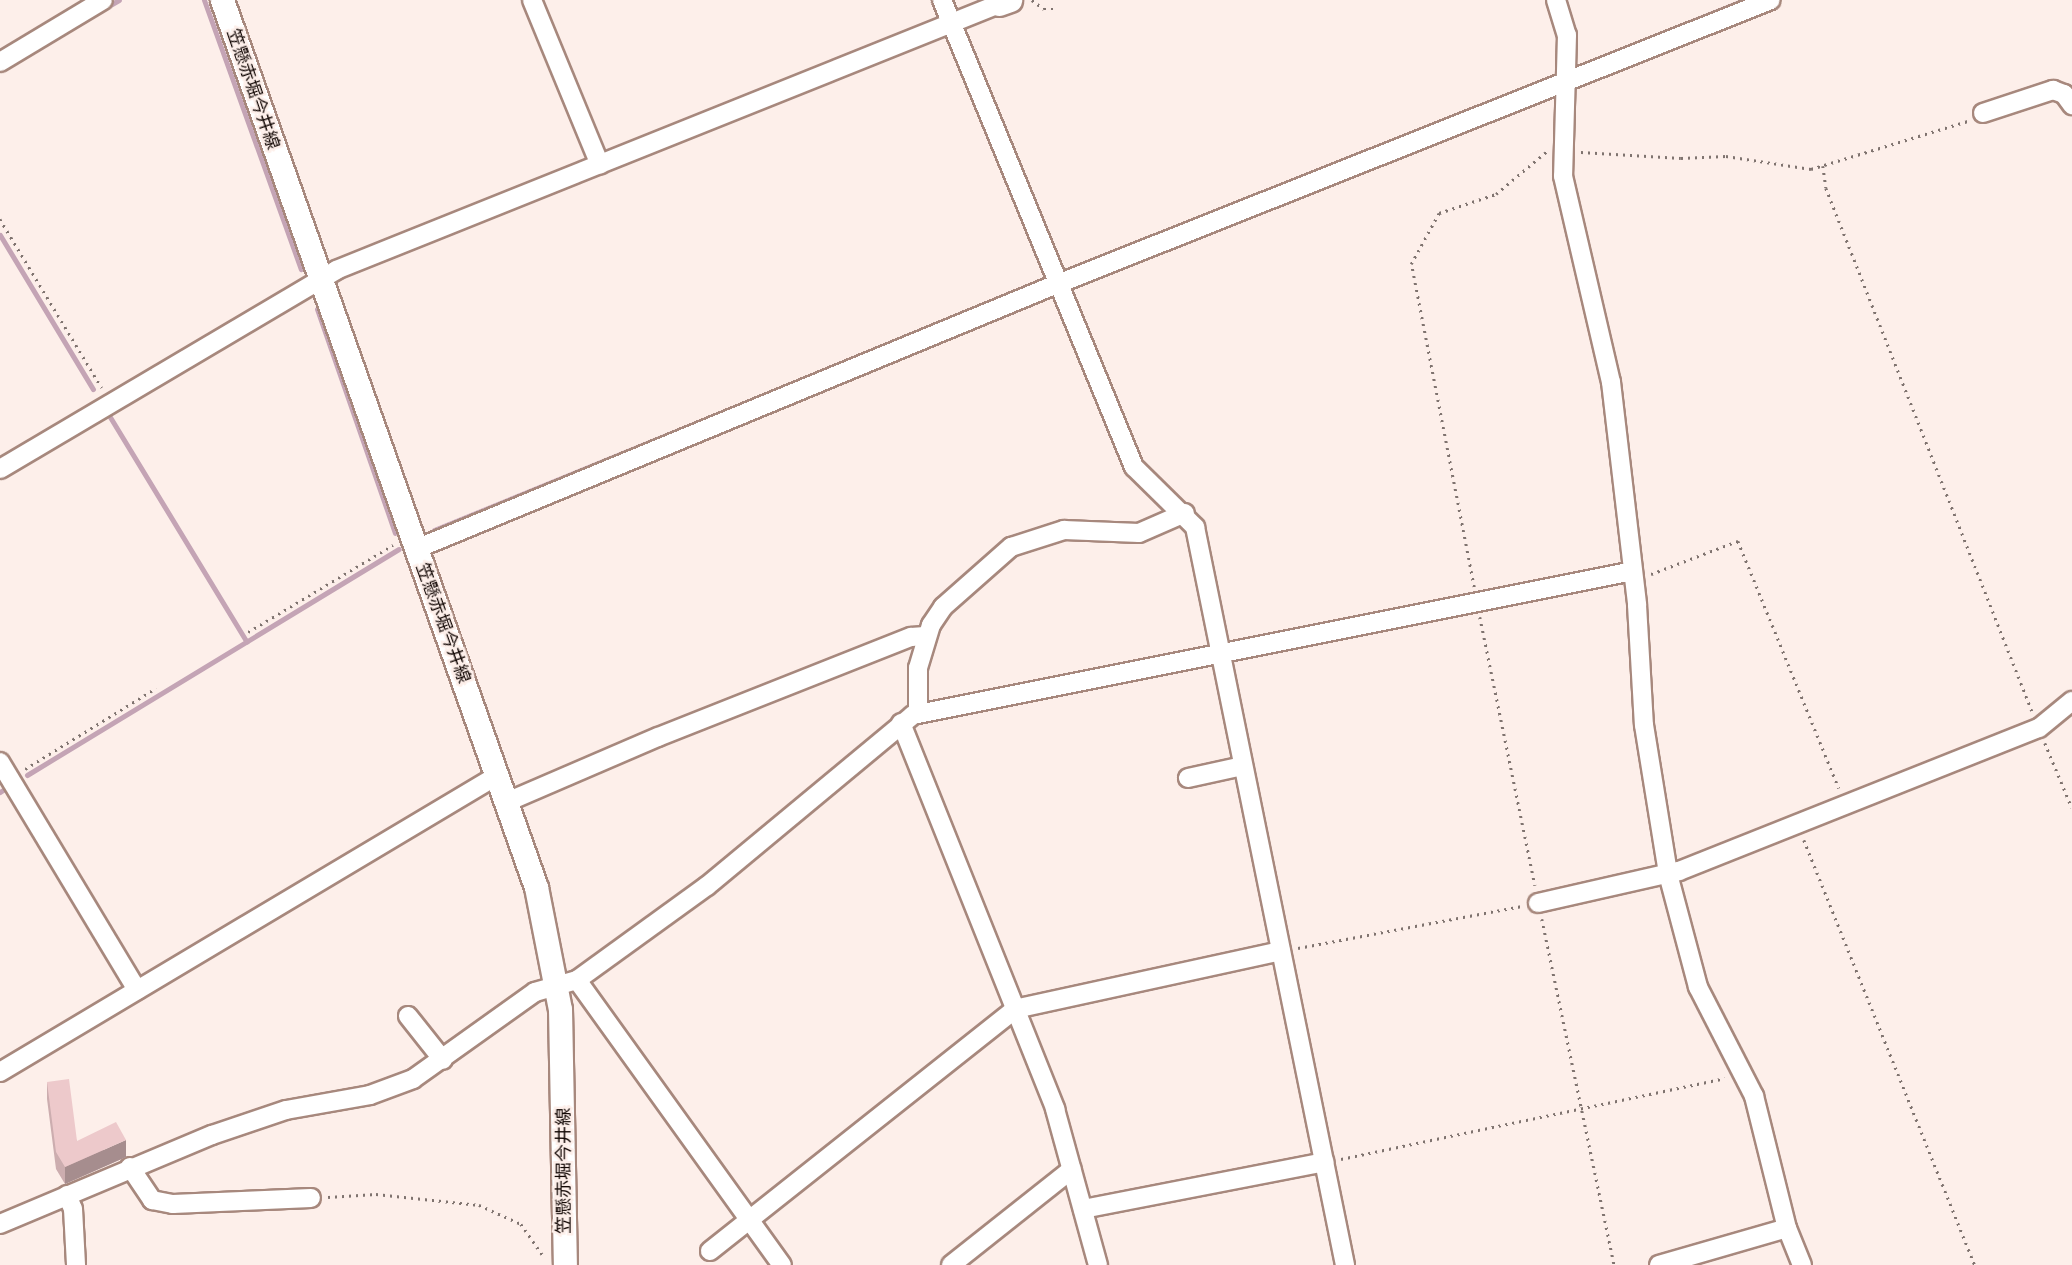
<!DOCTYPE html>
<html>
<head>
<meta charset="utf-8">
<style>
  body { margin:0 }
  #map { position:relative; width:2072px; height:1265px; overflow:hidden; background:#fdefea; font-family:Quicksand,"Noto Sans JP",sans-serif }
  div>[style] { position:absolute }
  [style*='--x'] { left:calc(var(--x)*1px); top:calc(var(--y)*1px); width:calc(var(--w)*1px); rotate:calc(var(--a)*1deg) }
  .stream>* { height:5px; margin:-2.5px; padding:0 2.5px; transform-origin:2.5px; border-radius:2.5px; background:#c4a4b5 }
  .path>* { height:2.5px; margin-top:-1.25px; transform-origin:0; background:repeating-linear-gradient(90deg,#7f736f 0 2px,transparent 0 7px) }
  .roads { filter:drop-shadow(2px 0 #a7887d) drop-shadow(-2px 0 #a7887d) drop-shadow(0 2px #a7887d) drop-shadow(0 -2px #a7887d) }
  .minor>* { height:18px; margin:-9px; padding:0 9px; transform-origin:9px; border-radius:9px; background:#fff }
  .major>* { height:23px; margin:-11.5px; padding:0 11.5px; transform-origin:11.5px; border-radius:11.5px; background:#fff }
  .wall>* { inset:0; background:#ccadaf }
  .shaded-wall>* { inset:0; background:#a68d8e }
  .building>* { inset:0; background:#edc9cb }
  span { translate:-50% -50%; white-space:nowrap; text-align:center; line-height:1.15; -webkit-text-stroke:5px #fdefea; paint-order:stroke }
  .street-label { font-size:18px; color:#130805 }
</style>
</head>
<body>
<div id="map">
  <div class="stream">
    <div style="--x:204;--y:0;--w:286;--a:70.2"></div>
    <div style="--x:105;--y:8;--w:16;--a:-30"></div>
    <div style="--x:1581;--y:66;--w:176;--a:-22"></div>
    <div style="--x:1472;--y:109;--w:71;--a:-20.7"></div>
    <div style="--x:1281;--y:186;--w:192;--a:-22"></div>
    <div style="--x:0;--y:235;--w:180;--a:58.9"></div>
    <div style="--x:317;--y:309;--w:237;--a:70.8"></div>
    <div style="--x:110;--y:417;--w:263;--a:58.7"></div>
    <div style="--x:434;--y:530;--w:400;--a:-22.2"></div>
    <div style="--x:27;--y:775;--w:435;--a:-31.3"></div>
    <div style="--x:0;--y:792;--w:4;--a:-34"></div>
  </div>
  <div class="path">
    <div style="--x:1032;--y:0;--w:15;--a:37"></div>
    <div style="--x:1044;--y:9;--w:12;--a:0"></div>
    <div style="--x:1581;--y:152;--w:100;--a:3.4"></div>
    <div style="--x:1681;--y:158;--w:45;--a:-2.5"></div>
    <div style="--x:1726;--y:156;--w:86;--a:8.7"></div>
    <div style="--x:1811;--y:169;--w:164;--a:-17"></div>
    <div style="--x:1823;--y:166;--w:22;--a:82"></div>
    <div style="--x:1826;--y:188;--w:562;--a:68.5"></div>
    <div style="--x:0;--y:219;--w:197;--a:58.9"></div>
    <div style="--x:1651;--y:574;--w:93;--a:-20.8"></div>
    <div style="--x:1738;--y:541;--w:267;--a:67.8"></div>
    <div style="--x:1474;--y:587;--w:329;--a:-101"></div>
    <div style="--x:1411;--y:264;--w:58;--a:-61.2"></div>
    <div style="--x:1439;--y:213;--w:60;--a:-18.4"></div>
    <div style="--x:1496;--y:194;--w:67;--a:-40.1"></div>
    <div style="--x:1480;--y:617;--w:274;--a:78.4"></div>
    <div style="--x:248;--y:632;--w:169;--a:-31"></div>
    <div style="--x:2045;--y:743;--w:70;--a:67.4"></div>
    <div style="--x:25;--y:769;--w:154;--a:-31.7"></div>
    <div style="--x:1804;--y:840;--w:458;--a:68.1"></div>
    <div style="--x:1542;--y:919;--w:353;--a:78.2"></div>
    <div style="--x:1298;--y:948;--w:228;--a:-10.6"></div>
    <div style="--x:1341;--y:1159;--w:392;--a:-11.9"></div>
    <div style="--x:328;--y:1197;--w:48;--a:-3.6"></div>
    <div style="--x:376;--y:1194;--w:104;--a:6.1"></div>
    <div style="--x:479;--y:1205;--w:46;--a:24.3"></div>
    <div style="--x:521;--y:1224;--w:40;--a:55.1"></div>
  </div>
  <div class="roads">
    <div class="minor">
      <div style="--x:532;--y:0;--w:178;--a:67.6"></div>
      <div style="--x:942;--y:0;--w:505;--a:67.65"></div>
      <div style="--x:1134;--y:467;--w:86;--a:44.5"></div>
      <div style="--x:1195;--y:527;--w:753;--a:78.51"></div>
      <div style="--x:1556;--y:0;--w:37;--a:73"></div>
      <div style="--x:1567;--y:35;--w:141;--a:91.6"></div>
      <div style="--x:1563;--y:176;--w:212;--a:76.9"></div>
      <div style="--x:1611;--y:382;--w:225;--a:83.3"></div>
      <div style="--x:1637;--y:605;--w:120;--a:86.7"></div>
      <div style="--x:1644;--y:725;--w:151;--a:80.8"></div>
      <div style="--x:1668;--y:874;--w:117;--a:75.1"></div>
      <div style="--x:1698;--y:987;--w:123;--a:62.8"></div>
      <div style="--x:1754;--y:1096;--w:136;--a:76"></div>
      <div style="--x:1787;--y:1228;--w:40;--a:68"></div>
      <div style="--x:0;--y:62;--w:120;--a:-31"></div>
      <div style="--x:1983;--y:113;--w:74;--a:-18.2"></div>
      <div style="--x:2053;--y:90;--w:12;--a:20"></div>
      <div style="--x:2064;--y:94;--w:14;--a:54"></div>
      <div style="--x:0;--y:469;--w:391;--a:-30.6"></div>
      <div style="--x:336;--y:270;--w:714;--a:-21.86"></div>
      <div style="--x:416;--y:549;--w:681;--a:-22.46"></div>
      <div style="--x:1045;--y:289;--w:781;--a:-21.71"></div>
      <div style="--x:918;--y:713;--w:45;--a:-90"></div>
      <div style="--x:918;--y:668;--w:45;--a:-73.2"></div>
      <div style="--x:931;--y:625;--w:22;--a:-56"></div>
      <div style="--x:943;--y:607;--w:91;--a:-41.4"></div>
      <div style="--x:1011;--y:547;--w:56;--a:-17.8"></div>
      <div style="--x:1064;--y:530;--w:75;--a:2.3"></div>
      <div style="--x:1139;--y:533;--w:50;--a:-23.5"></div>
      <div style="--x:901;--y:723;--w:416;--a:68.2"></div>
      <div style="--x:1055;--y:1109;--w:162;--a:74.6"></div>
      <div style="--x:0;--y:762;--w:266;--a:59"></div>
      <div style="--x:1188;--y:778;--w:56;--a:-12.3"></div>
      <div style="--x:507;--y:802;--w:164;--a:-23.3"></div>
      <div style="--x:658;--y:737;--w:272;--a:-21.6"></div>
      <div style="--x:911;--y:637;--w:14;--a:-4"></div>
      <div style="--x:1538;--y:903;--w:145;--a:-12.8"></div>
      <div style="--x:1679;--y:871;--w:387;--a:-21.7"></div>
      <div style="--x:2039;--y:728;--w:43;--a:-39.3"></div>
      <div style="--x:577;--y:980;--w:351;--a:54.3"></div>
      <div style="--x:408;--y:1016;--w:56;--a:51.5"></div>
      <div style="--x:0;--y:1072;--w:580;--a:-30.81"></div>
      <div style="--x:130;--y:1167;--w:40;--a:56"></div>
      <div style="--x:152;--y:1200;--w:21;--a:11"></div>
      <div style="--x:173;--y:1204;--w:138;--a:-2.5"></div>
      <div style="--x:67;--y:1195;--w:15;--a:67"></div>
      <div style="--x:73;--y:1209;--w:56;--a:86.9"></div>
      <div style="--x:1083;--y:1209;--w:246;--a:-11"></div>
      <div style="--x:0;--y:1224;--w:230;--a:-22.8"></div>
      <div style="--x:212;--y:1135;--w:78;--a:-18.7"></div>
      <div style="--x:286;--y:1110;--w:85;--a:-10.1"></div>
      <div style="--x:370;--y:1095;--w:46;--a:-20.4"></div>
      <div style="--x:413;--y:1079;--w:150;--a:-35.5"></div>
      <div style="--x:535;--y:992;--w:44;--a:-15.9"></div>
      <div style="--x:577;--y:980;--w:160;--a:-35.9"></div>
      <div style="--x:707;--y:886;--w:268;--a:-39.7"></div>
      <div style="--x:913;--y:715;--w:734;--a:-11.31"></div>
      <div style="--x:710;--y:1251;--w:389;--a:-38.4"></div>
      <div style="--x:1015;--y:1009;--w:272;--a:-12.3"></div>
      <div style="--x:951;--y:1265;--w:154;--a:-38.4"></div>
      <div style="--x:1659;--y:1265;--w:133;--a:-16.1"></div>
    </div>
    <div class="major">
      <div style="--x:222;--y:0;--w:941;--a:70.51"></div>
      <div style="--x:536;--y:887;--w:124;--a:78.9"></div>
      <div style="--x:560;--y:1009;--w:256;--a:88.9"></div>
      <div style="--x:999;--y:4;--w:12;--a:-20"></div>
    </div>
  </div>
  <div class="wall">
    <div style="clip-path:polygon(47px 1082px,77px 1141px,126px 1157px,65px 1184px,56px 1169px,47px 1099px)"></div>
  </div>
  <div class="shaded-wall">
    <div style="clip-path:polygon(126px 1140px,126px 1157px,65px 1184px,65px 1167px)"></div>
  </div>
  <div class="building">
    <div style="clip-path:polygon(69px 1079px,77px 1141px,116px 1122px,126px 1140px,65px 1167px,56px 1152px,47px 1082px)"></div>
  </div>
  <div class="street-label">
    <span style="left:253px;top:89px;rotate:71deg">笠懸赤堀今井線</span>
    <span style="left:443px;top:623px;rotate:70deg">笠懸赤堀今井線</span>
    <span style="left:564px;top:1171px;rotate:-90deg">笠懸赤堀今井線</span>
  </div>
</div>
</body>
</html>
